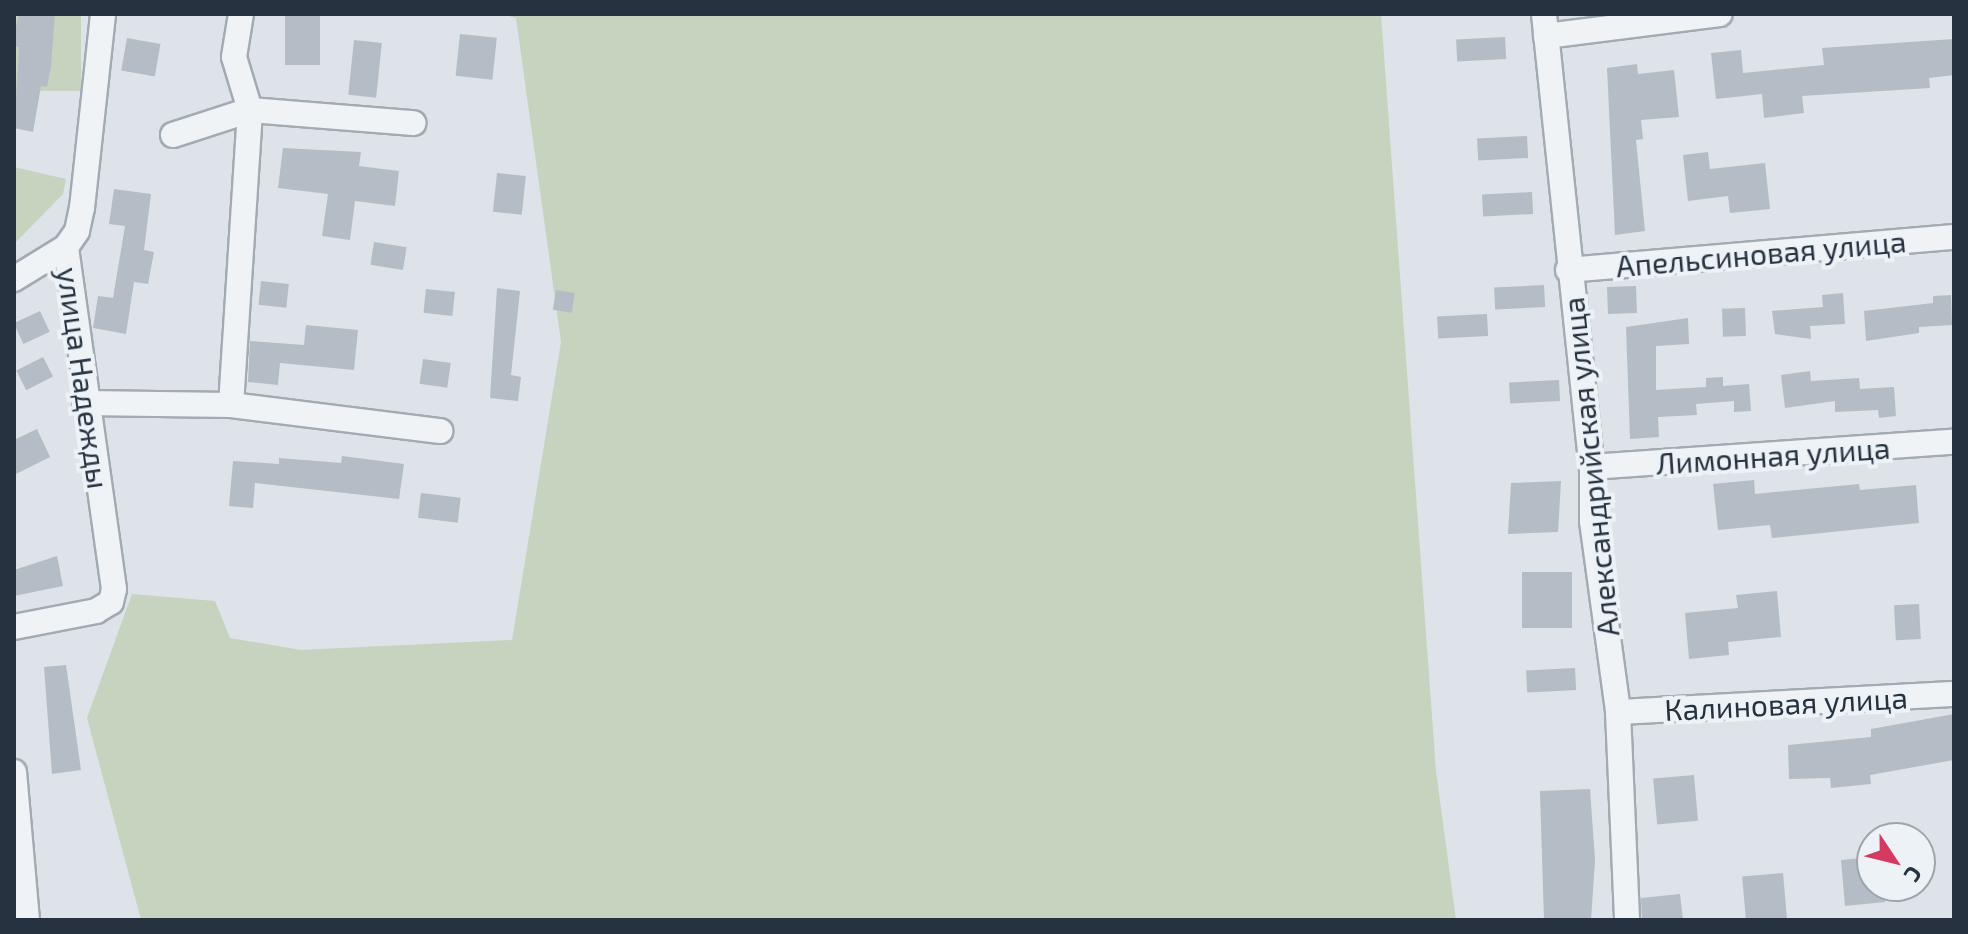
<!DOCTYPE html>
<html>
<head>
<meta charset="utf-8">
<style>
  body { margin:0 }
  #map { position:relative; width:1968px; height:934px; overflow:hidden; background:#dde3e8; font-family:"Exo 2",sans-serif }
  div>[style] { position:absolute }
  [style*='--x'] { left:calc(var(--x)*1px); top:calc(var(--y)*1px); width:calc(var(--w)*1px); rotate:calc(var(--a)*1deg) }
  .green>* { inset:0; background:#c6d3be; transform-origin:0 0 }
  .building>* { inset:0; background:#b4bdc5; transform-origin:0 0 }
  .roads { filter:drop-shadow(2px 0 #a2aab2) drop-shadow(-2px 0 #a2aab2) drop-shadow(0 2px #a2aab2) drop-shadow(0 -2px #a2aab2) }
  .minor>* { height:24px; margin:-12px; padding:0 12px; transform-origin:12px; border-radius:12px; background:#f0f3f6 }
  span { translate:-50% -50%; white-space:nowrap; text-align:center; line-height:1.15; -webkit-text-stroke:8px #edf2f6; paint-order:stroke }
  .street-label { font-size:30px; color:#263240 }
  .frame { position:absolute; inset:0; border:16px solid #263240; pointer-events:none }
  .north { position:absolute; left:1856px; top:822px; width:80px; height:80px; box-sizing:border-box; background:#edf2f6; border:2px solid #9da5ad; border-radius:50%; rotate:125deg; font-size:22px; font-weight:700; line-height:32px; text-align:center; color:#263240 }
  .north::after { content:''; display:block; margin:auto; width:28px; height:36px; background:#d53a63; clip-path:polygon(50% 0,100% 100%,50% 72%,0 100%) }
</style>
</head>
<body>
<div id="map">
  <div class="green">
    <div style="left:14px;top:14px;width:67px;height:77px"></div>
    <div style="clip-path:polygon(502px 14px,1381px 14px,1436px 771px,1456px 920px,141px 920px,87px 718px,132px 594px,215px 601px,230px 638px,301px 650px,512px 640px,561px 342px,516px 18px)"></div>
    <div style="clip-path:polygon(14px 167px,66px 179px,63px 194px,14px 244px)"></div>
  </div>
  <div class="building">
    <div style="clip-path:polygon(19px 14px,55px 14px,51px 66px,47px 87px,41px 86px,33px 132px,14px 128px,19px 47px,14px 46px,14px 35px)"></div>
    <div style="left:285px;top:14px;width:35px;height:51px"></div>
    <div style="left:460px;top:34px;width:37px;height:42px;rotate:6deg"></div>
    <div style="left:1505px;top:37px;width:22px;height:49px;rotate:87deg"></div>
    <div style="left:127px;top:38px;width:34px;height:33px;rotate:10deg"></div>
    <div style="clip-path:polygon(1954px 39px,1954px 75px,1929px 78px,1930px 88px,1802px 96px,1804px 113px,1764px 118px,1762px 94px,1716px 99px,1711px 53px,1741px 50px,1743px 73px,1824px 65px,1822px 48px)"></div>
    <div style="left:354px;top:40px;width:28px;height:55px;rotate:6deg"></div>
    <div style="clip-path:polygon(1637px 64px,1638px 74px,1674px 70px,1679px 117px,1641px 120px,1643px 139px,1636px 140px,1645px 231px,1615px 235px,1607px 68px)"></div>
    <div style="left:1527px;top:136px;width:22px;height:50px;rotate:87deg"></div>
    <div style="clip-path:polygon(283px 148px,361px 152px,359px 166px,399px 171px,395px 206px,355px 201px,350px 240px,322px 236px,328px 194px,278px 188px)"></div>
    <div style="clip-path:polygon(1708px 152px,1710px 169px,1765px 163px,1770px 209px,1730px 213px,1728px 196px,1688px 201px,1683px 155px)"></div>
    <div style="left:497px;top:173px;width:29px;height:39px;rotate:6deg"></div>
    <div style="clip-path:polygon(114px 189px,151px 194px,144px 250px,154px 252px,148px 284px,134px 282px,126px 334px,93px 328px,98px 296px,113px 298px,125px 226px,109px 224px)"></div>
    <div style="left:1532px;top:192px;width:22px;height:50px;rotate:87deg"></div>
    <div style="left:374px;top:242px;width:33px;height:23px;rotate:9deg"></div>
    <div style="left:261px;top:281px;width:28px;height:24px;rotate:6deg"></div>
    <div style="left:1544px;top:285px;width:22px;height:50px;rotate:87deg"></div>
    <div style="left:1636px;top:286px;width:27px;height:29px;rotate:88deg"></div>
    <div style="clip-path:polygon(497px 288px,520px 291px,511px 375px,521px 377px,518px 401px,490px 398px)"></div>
    <div style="left:426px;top:289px;width:29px;height:24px;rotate:6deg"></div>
    <div style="left:556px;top:290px;width:19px;height:20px;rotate:9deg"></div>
    <div style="clip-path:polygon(1843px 293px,1845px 324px,1810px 326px,1811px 339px,1775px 334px,1772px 311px,1823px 307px,1822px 295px)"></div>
    <div style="clip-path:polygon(1951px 295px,1952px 325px,1919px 327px,1919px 333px,1866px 341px,1864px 311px,1933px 303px,1933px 296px)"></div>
    <div style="left:1745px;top:308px;width:28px;height:23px;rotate:88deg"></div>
    <div style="left:40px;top:311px;width:23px;height:29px;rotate:65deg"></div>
    <div style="left:1487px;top:314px;width:22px;height:50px;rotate:87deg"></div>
    <div style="clip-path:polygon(1688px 318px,1689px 344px,1656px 346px,1656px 390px,1706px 387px,1706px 378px,1723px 377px,1723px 386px,1749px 384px,1751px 411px,1734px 412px,1734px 401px,1696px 404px,1697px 415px,1658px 417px,1659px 437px,1630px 439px,1626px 327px)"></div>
    <div style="clip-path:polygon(306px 325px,358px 330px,354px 370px,280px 363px,278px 385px,248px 382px,250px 341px,304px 345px)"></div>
    <div style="left:43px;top:357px;width:22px;height:30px;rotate:63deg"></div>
    <div style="left:423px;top:359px;width:28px;height:25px;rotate:8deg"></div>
    <div style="clip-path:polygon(1810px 371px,1811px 381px,1859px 378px,1860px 389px,1894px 387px,1896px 416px,1879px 418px,1878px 410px,1835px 412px,1835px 401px,1785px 408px,1781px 375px)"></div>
    <div style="left:1559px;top:380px;width:21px;height:50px;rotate:87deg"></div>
    <div style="clip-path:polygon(37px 429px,50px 457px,14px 475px,14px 440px)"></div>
    <div style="clip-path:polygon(342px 456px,404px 464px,399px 499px,255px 483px,253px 508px,229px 506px,233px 461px,279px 464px,279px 458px,341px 463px)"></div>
    <div style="clip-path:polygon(1754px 480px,1755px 494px,1859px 484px,1860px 490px,1916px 485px,1919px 523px,1772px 538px,1770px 525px,1718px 530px,1713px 484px)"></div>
    <div style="clip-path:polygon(1561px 481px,1558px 532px,1508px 534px,1511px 483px)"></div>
    <div style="left:421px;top:493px;width:40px;height:25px;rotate:7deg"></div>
    <div style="clip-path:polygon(57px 556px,63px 586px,14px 596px,14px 570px)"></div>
    <div style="left:1572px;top:572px;width:56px;height:50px;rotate:90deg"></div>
    <div style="clip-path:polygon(1777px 591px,1781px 637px,1728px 642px,1729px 655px,1689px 659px,1685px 613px,1738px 608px,1736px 595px)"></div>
    <div style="left:1919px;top:604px;width:35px;height:25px;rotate:87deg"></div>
    <div style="clip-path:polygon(66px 665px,81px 770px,52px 774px,44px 667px)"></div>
    <div style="left:1575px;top:668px;width:22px;height:49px;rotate:87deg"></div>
    <div style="clip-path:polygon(1954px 714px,1954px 760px,1870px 775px,1871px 784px,1831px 788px,1830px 778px,1789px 779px,1788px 745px,1871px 737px,1871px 729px)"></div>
    <div style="left:1694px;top:775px;width:46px;height:41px;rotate:85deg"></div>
    <div style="clip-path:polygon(1590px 789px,1595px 860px,1591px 920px,1544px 920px,1540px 791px)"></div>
    <div style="clip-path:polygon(1872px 857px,1872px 886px,1884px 886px,1885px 902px,1845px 906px,1841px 860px)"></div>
    <div style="left:1783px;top:873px;width:46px;height:41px;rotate:85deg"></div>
    <div style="clip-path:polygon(1680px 894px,1683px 920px,1642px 920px,1641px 898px)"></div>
  </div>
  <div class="roads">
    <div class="minor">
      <div style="--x:1544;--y:14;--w:456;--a:84"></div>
      <div style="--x:1592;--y:467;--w:54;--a:90"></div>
      <div style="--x:1592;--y:521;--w:193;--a:82.2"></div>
      <div style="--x:1618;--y:712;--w:208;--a:87.5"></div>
      <div style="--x:1546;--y:36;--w:175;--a:-7.2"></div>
      <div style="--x:173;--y:135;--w:81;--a:-18"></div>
      <div style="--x:250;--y:110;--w:164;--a:4.6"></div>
      <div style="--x:1568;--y:270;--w:387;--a:-4.9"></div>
      <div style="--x:14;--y:279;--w:61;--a:-31.6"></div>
      <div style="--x:85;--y:403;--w:146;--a:0.8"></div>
      <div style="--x:231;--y:405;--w:211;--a:7.1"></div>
      <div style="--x:231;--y:405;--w:296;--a:-86.3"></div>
      <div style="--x:250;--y:110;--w:55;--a:-106.8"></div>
      <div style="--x:234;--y:57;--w:44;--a:-80.8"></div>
      <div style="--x:1592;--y:467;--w:363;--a:-4"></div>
      <div style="--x:14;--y:627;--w:84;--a:-11"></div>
      <div style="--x:96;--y:611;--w:17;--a:-31"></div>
      <div style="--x:111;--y:602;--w:13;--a:-77"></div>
      <div style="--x:114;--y:589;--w:345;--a:-98"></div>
      <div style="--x:66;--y:247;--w:19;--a:-55"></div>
      <div style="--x:77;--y:231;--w:24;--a:-78"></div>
      <div style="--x:82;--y:208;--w:195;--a:-83.8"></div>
      <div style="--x:1618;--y:712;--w:336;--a:-3.1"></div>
      <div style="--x:14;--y:772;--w:149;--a:85"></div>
    </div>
  </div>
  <div class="street-label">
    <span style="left:1761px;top:253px;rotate:-5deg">Апельсиновая улица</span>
    <span style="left:84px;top:378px;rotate:82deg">улица Надежды</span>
    <span style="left:1773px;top:455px;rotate:-4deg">Лимонная улица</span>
    <span style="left:1590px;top:467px;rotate:-96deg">Александрийская улица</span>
    <span style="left:1786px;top:703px;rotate:-3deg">Калиновая улица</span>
  </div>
  <div class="frame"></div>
  <div class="north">С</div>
</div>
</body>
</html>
